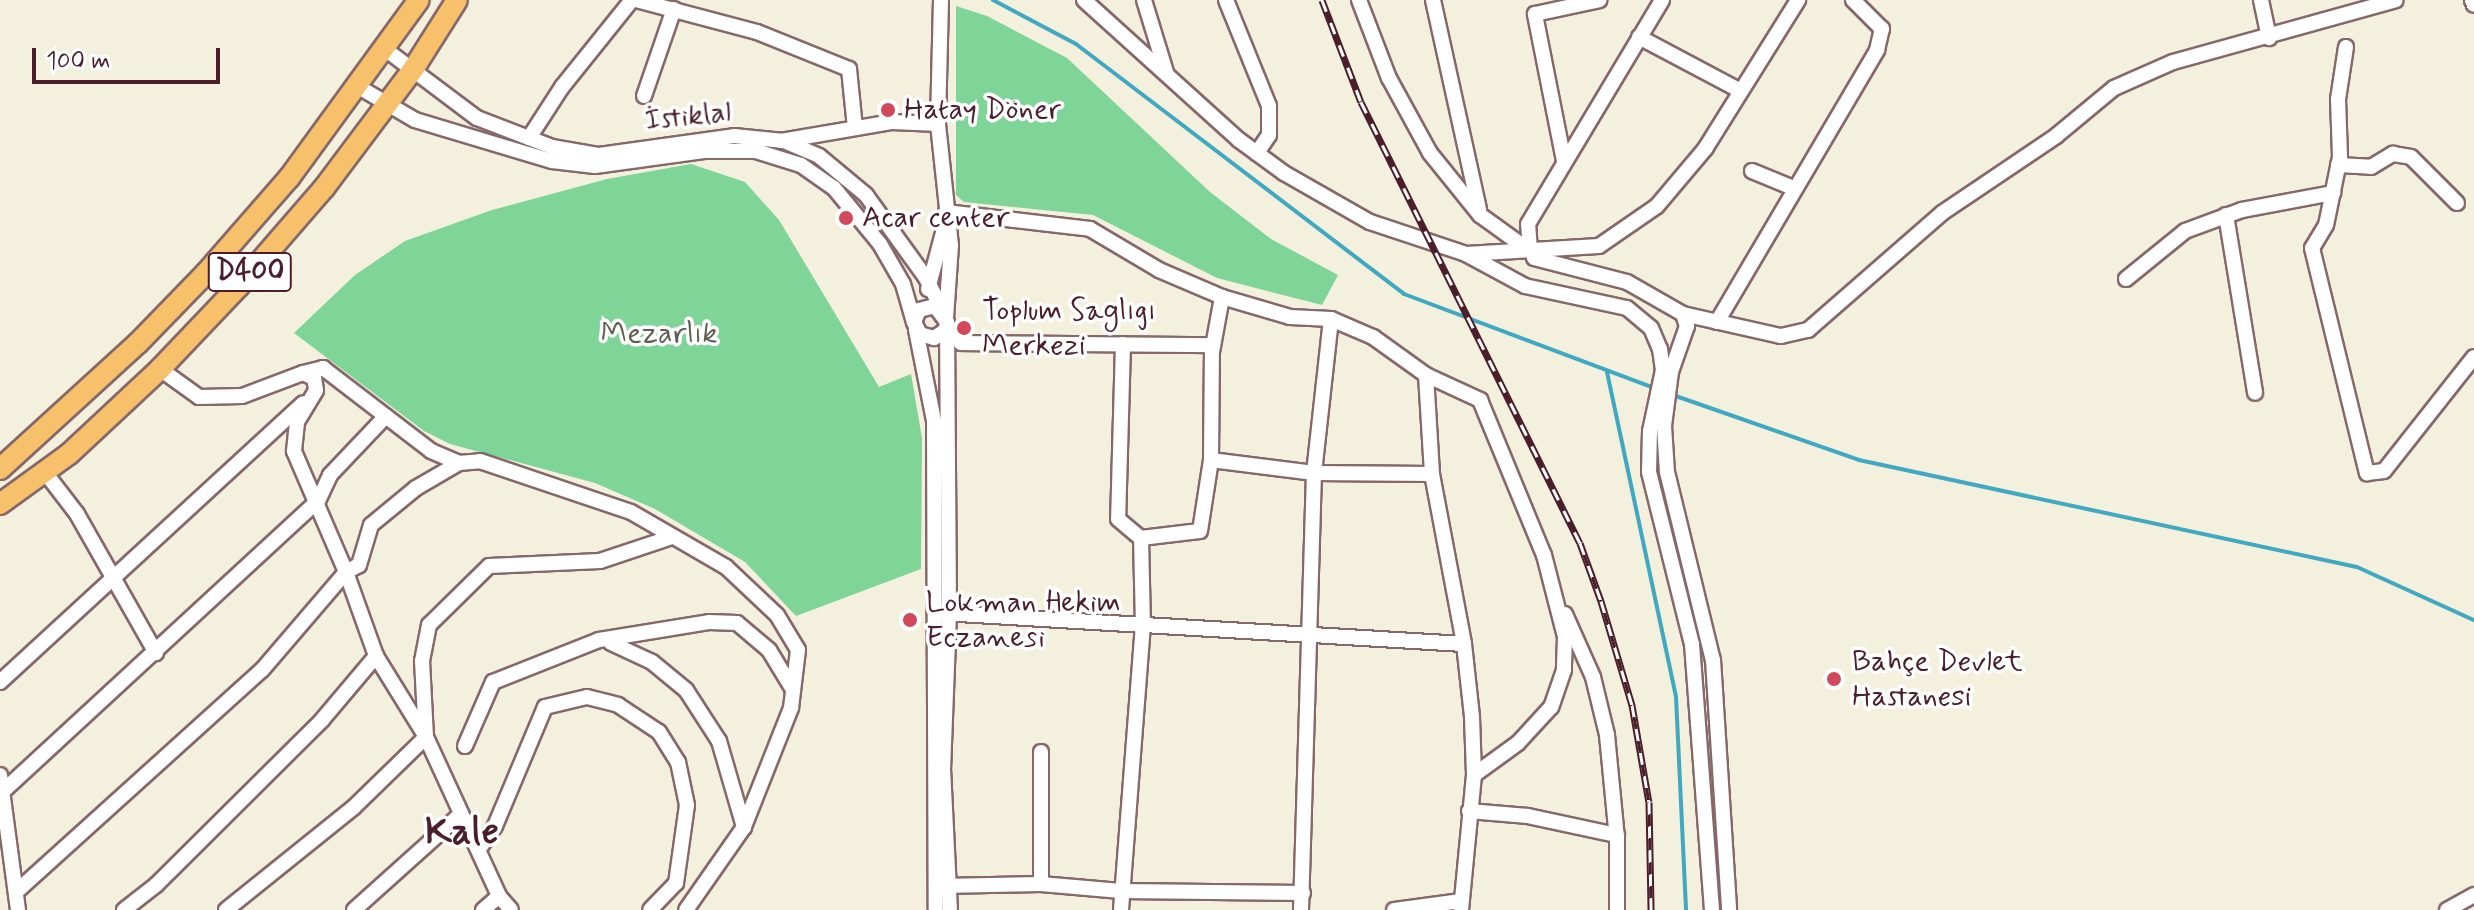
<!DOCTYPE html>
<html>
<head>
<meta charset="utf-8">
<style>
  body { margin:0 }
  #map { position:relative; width:2474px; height:910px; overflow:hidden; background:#f4f0de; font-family:Mynerve,sans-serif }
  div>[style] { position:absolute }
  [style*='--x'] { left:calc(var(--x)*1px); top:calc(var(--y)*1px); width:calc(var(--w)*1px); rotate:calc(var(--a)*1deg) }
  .green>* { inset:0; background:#7fd497 }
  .stream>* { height:4px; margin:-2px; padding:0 2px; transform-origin:2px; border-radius:2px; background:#40a8c0 }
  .roads { filter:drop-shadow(2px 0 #86686a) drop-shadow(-2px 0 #86686a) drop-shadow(0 2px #86686a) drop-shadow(0 -2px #86686a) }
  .minor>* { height:14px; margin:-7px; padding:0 7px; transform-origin:7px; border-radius:7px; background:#fff }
  .highway>* { height:20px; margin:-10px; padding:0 10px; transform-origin:10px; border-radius:10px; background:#f7c06b }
  .rail>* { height:7px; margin-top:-3.5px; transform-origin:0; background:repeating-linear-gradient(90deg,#fff 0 12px,#4a1f2b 0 24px); box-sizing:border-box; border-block:2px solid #4a1f2b }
  .dots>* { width:22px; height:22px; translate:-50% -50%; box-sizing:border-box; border:4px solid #fff; border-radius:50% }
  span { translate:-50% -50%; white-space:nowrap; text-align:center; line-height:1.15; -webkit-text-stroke:7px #fff; paint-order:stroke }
  .shield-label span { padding:2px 6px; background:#fff; border:2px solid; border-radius:6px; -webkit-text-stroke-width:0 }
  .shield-label { font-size:28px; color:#4a1f2b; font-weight:700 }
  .poi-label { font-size:30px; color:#4a1f2b }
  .left { translate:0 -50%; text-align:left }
  .street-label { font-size:30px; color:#4a1f2b }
  .park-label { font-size:30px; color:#5d5e51 }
  .district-label { font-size:38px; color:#4a1f2b; font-weight:700 }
  .scale { position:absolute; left:32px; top:48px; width:188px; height:36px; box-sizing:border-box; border:4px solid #4a1f2b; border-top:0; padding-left:10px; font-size:24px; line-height:28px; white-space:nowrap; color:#4a1f2b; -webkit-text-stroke:6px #fff; paint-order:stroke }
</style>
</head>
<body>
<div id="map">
  <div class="green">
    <div style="clip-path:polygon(956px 6px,987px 16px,1067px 58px,1210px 192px,1271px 239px,1338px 275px,1322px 305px,1217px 278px,1093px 215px,964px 202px,956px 195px)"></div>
    <div style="clip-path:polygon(691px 164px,745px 182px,779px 220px,879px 387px,911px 374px,922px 438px,921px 569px,796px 616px,745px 562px,655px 509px,595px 483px,450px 444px,424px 431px,294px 333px,355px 275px,405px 241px,492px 210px,607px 179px)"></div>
  </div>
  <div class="stream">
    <div style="--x:993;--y:0;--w:94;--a:27.9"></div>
    <div style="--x:1076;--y:44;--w:412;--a:37.3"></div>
    <div style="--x:1404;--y:294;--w:267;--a:20.6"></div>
    <div style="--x:1607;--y:372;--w:332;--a:78"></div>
    <div style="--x:1676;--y:697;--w:213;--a:87.3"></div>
    <div style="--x:1670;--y:394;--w:200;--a:19.2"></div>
    <div style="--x:1859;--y:460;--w:509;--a:12.13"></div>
    <div style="--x:2357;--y:567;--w:128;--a:24.4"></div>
  </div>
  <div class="roads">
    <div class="minor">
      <div style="--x:636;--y:0;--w:125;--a:14.8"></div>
      <div style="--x:757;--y:32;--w:99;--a:21.9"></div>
      <div style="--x:849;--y:69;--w:59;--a:84.2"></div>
      <div style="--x:941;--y:0;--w:124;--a:91.4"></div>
      <div style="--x:938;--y:124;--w:122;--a:83.9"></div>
      <div style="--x:951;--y:245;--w:73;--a:93.9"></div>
      <div style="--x:1084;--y:0;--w:209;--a:42.1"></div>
      <div style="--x:1239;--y:140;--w:56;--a:36.3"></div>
      <div style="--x:1284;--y:173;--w:99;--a:29.7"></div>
      <div style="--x:1370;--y:222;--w:101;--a:18.4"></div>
      <div style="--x:1466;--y:254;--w:133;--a:-3.4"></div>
      <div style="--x:1599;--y:246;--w:70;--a:-34.6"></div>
      <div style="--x:1657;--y:206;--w:75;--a:-49.9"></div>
      <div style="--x:1705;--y:149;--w:176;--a:-58"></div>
      <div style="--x:1144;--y:0;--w:75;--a:73"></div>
      <div style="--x:1226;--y:0;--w:114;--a:67.9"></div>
      <div style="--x:1269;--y:106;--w:29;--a:90"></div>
      <div style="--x:1269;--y:135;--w:22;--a:124"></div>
      <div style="--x:1359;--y:0;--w:84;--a:69"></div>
      <div style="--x:1389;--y:78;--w:85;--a:61.3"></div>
      <div style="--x:1430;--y:153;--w:80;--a:51.1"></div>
      <div style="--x:1480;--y:215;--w:62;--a:35.8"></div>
      <div style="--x:1433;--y:0;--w:215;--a:77.6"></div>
      <div style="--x:2261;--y:0;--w:39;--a:78"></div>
      <div style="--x:2472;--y:0;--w:5;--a:68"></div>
      <div style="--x:1639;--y:37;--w:115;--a:27.9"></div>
      <div style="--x:2346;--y:47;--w:53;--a:98.7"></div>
      <div style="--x:2338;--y:99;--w:58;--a:88"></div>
      <div style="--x:2340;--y:157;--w:69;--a:101.6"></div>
      <div style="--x:2326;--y:225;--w:27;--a:121"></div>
      <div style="--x:2312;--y:248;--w:232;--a:76.3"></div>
      <div style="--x:2367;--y:473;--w:17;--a:-7"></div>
      <div style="--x:2384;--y:471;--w:145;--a:-51.7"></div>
      <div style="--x:385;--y:49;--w:115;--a:36.9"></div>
      <div style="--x:477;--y:118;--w:80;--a:21.1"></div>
      <div style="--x:552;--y:147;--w:48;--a:9.7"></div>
      <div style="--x:599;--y:155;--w:136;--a:-8"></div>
      <div style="--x:734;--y:136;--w:50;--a:5.7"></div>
      <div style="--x:784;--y:141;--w:38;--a:23"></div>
      <div style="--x:819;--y:156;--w:61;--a:39.7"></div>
      <div style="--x:866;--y:195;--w:102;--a:54.1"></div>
      <div style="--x:926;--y:278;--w:39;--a:63"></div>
      <div style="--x:357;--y:86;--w:67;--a:30.4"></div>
      <div style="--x:415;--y:120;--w:143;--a:16.7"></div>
      <div style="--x:552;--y:161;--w:43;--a:6.6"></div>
      <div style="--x:595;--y:166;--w:110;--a:-7.8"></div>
      <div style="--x:704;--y:151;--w:52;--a:0"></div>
      <div style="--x:756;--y:151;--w:47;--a:17.3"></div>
      <div style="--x:801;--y:165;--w:40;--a:34.9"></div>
      <div style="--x:834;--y:188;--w:72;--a:50.6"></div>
      <div style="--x:880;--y:244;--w:46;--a:60.1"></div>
      <div style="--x:903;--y:284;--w:40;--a:74"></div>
      <div style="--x:644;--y:96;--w:92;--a:-71"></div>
      <div style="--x:529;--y:138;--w:61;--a:-57.1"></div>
      <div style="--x:562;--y:87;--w:112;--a:-51.2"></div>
      <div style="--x:781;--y:141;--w:113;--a:-9.7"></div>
      <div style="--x:892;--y:122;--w:46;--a:2.5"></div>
      <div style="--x:1564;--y:161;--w:150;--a:-101.2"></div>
      <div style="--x:1535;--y:14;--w:66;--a:-12.2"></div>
      <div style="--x:2338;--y:165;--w:33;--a:3"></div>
      <div style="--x:2371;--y:167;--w:26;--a:-31"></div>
      <div style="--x:2393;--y:154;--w:18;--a:9"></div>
      <div style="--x:2411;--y:157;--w:65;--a:45"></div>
      <div style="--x:1752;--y:171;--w:44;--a:22.5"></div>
      <div style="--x:946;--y:212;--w:145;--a:6.7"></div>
      <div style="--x:1090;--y:229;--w:80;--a:30.7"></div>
      <div style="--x:1159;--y:270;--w:69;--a:23.2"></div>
      <div style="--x:1222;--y:297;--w:71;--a:16.4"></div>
      <div style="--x:1290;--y:317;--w:41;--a:2.8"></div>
      <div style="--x:1331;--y:319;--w:46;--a:23.2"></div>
      <div style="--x:1373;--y:337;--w:65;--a:35.6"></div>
      <div style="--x:1426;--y:375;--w:99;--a:86.5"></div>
      <div style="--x:1432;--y:474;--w:173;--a:79.3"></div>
      <div style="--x:1464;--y:644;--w:73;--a:83.7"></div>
      <div style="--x:1472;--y:717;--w:58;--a:88"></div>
      <div style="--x:1474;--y:775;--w:136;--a:95.5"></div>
      <div style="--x:2226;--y:215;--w:180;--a:80.7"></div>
      <div style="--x:1530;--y:251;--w:27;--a:-94"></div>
      <div style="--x:1528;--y:224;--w:261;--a:-59.1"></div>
      <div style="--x:1466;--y:254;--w:67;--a:28.5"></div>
      <div style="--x:1525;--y:286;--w:104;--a:12.2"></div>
      <div style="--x:1627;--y:308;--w:31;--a:40"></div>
      <div style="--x:1651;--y:328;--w:23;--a:67"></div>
      <div style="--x:1660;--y:349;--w:21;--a:82"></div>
      <div style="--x:1663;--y:370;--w:62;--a:102"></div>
      <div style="--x:1650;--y:431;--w:41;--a:91.4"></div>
      <div style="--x:1649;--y:472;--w:177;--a:76"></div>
      <div style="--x:1692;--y:644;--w:267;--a:85.7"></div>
      <div style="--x:1534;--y:258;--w:96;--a:14.5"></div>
      <div style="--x:1627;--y:282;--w:64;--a:29.7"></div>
      <div style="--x:1683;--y:314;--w:13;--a:72"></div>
      <div style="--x:1687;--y:326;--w:49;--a:109.2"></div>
      <div style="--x:1671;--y:372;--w:54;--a:97.4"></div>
      <div style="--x:1664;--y:426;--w:46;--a:86.3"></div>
      <div style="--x:1667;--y:472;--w:194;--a:76.3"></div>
      <div style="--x:1713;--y:660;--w:251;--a:86.3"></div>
      <div style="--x:2126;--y:279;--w:76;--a:-39.1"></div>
      <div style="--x:2185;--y:231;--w:61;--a:-20.2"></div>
      <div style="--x:2242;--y:210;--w:93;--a:-10.6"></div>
      <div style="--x:928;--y:289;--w:62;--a:-75.1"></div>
      <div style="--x:1683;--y:314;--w:100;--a:12.7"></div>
      <div style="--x:1781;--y:336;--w:28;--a:-13"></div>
      <div style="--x:1808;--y:330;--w:178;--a:-41.1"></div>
      <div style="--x:1942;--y:213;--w:138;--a:-34"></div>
      <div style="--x:2056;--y:136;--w:75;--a:-39.6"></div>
      <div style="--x:2114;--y:88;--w:64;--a:-23.8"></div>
      <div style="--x:2173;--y:62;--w:231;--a:-15.5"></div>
      <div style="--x:1717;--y:322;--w:316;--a:-59.5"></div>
      <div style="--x:1877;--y:50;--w:22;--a:-77"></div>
      <div style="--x:1882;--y:29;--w:41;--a:-135"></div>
      <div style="--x:946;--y:327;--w:22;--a:47"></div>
      <div style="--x:961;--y:343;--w:252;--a:0.5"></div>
      <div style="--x:916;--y:330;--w:93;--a:78.8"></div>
      <div style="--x:934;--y:421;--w:489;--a:89.8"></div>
      <div style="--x:943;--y:332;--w:11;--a:146"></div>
      <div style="--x:934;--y:338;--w:15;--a:-164"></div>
      <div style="--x:920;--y:334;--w:13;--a:-117"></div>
      <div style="--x:914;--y:322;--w:13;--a:-67"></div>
      <div style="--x:919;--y:310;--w:16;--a:-14"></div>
      <div style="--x:935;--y:306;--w:20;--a:53"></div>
      <div style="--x:947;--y:322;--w:292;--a:89.6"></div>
      <div style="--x:949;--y:614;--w:154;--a:92.2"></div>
      <div style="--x:943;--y:768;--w:142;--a:87.2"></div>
      <div style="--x:1123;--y:344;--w:175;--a:91.6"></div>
      <div style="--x:1118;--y:519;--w:30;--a:40"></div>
      <div style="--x:303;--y:373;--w:21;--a:-14"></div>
      <div style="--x:323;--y:368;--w:136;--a:37.5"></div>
      <div style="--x:431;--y:451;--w:30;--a:23"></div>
      <div style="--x:459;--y:463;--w:21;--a:-5"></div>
      <div style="--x:480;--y:461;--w:159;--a:18.7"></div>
      <div style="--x:631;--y:512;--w:110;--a:30.1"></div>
      <div style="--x:726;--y:567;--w:70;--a:43.3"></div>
      <div style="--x:777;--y:615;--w:41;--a:59"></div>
      <div style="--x:798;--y:650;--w:58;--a:96.9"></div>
      <div style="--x:791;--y:708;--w:128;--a:111.6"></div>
      <div style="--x:744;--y:827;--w:101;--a:124.9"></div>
      <div style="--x:1426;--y:375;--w:60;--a:24.8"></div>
      <div style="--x:1480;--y:400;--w:168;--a:67.6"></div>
      <div style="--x:1544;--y:555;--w:85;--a:75.6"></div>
      <div style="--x:1565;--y:637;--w:33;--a:92"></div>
      <div style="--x:1564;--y:670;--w:39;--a:109"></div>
      <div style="--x:1551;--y:707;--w:49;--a:132.5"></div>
      <div style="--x:1518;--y:743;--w:54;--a:144"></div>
      <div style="--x:1211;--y:460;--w:108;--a:-89.5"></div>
      <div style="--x:1212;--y:352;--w:56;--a:-79.7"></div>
      <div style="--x:459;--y:463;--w:50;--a:149.8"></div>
      <div style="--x:416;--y:488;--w:58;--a:140.6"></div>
      <div style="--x:371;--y:525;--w:42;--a:106.7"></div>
      <div style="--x:359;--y:565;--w:15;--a:152"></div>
      <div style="--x:346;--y:572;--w:89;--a:70.3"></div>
      <div style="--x:376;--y:656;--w:95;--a:58.3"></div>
      <div style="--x:426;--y:737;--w:175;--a:65.3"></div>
      <div style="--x:499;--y:896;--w:18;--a:49"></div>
      <div style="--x:44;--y:471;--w:54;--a:52.5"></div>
      <div style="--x:77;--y:514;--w:160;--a:60.4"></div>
      <div style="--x:942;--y:613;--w:523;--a:3.4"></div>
      <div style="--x:1565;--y:614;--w:69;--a:66"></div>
      <div style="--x:1593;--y:677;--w:60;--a:76.4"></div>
      <div style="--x:1607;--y:735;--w:104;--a:84.5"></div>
      <div style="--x:1617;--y:839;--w:71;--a:90"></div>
      <div style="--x:611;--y:643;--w:45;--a:24.9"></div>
      <div style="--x:652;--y:662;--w:44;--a:39.5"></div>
      <div style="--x:686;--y:690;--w:61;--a:57.1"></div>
      <div style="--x:719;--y:741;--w:90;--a:73.8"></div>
      <div style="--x:0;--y:682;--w:412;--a:-42.6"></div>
      <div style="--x:465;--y:746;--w:70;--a:-66.4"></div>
      <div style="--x:493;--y:682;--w:114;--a:-21.6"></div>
      <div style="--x:599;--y:640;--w:111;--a:-9.3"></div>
      <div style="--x:709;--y:622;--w:28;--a:2"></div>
      <div style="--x:737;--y:623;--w:42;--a:40.2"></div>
      <div style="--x:769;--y:650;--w:44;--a:58.8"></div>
      <div style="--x:0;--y:775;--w:136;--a:82.4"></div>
      <div style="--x:0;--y:794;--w:432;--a:-42.7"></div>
      <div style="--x:318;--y:501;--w:29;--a:-65"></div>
      <div style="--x:330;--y:475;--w:81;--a:-46.5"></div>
      <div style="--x:1469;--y:811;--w:59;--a:4.8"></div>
      <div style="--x:1528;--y:816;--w:91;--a:12.1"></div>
      <div style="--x:479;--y:849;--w:28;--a:-55"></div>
      <div style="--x:495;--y:826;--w:129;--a:-67.2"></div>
      <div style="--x:545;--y:707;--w:43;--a:-13.4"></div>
      <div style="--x:587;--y:697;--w:32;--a:14"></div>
      <div style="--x:618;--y:705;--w:49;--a:33.4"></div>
      <div style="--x:659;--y:732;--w:36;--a:58"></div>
      <div style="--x:678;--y:762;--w:44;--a:78.2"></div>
      <div style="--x:687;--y:805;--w:79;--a:98"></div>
      <div style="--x:676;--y:883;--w:37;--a:134"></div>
      <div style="--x:1041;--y:884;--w:132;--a:-90"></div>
      <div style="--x:940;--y:886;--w:101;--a:-1.1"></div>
      <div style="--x:1041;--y:884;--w:80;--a:5"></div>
      <div style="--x:1121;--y:891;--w:182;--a:0.6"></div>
      <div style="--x:16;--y:892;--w:331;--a:-42.1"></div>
      <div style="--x:262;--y:670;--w:129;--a:-49.4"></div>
      <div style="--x:346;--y:572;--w:132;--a:-113.3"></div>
      <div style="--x:294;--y:451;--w:29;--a:-84"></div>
      <div style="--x:297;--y:422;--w:37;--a:-59"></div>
      <div style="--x:316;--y:390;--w:12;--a:-99"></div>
      <div style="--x:314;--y:378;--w:12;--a:-156"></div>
      <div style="--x:303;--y:373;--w:65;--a:159.3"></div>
      <div style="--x:242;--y:396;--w:43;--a:178.7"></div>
      <div style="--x:199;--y:397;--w:48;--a:-144.3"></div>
      <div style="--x:124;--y:910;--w:41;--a:-38"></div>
      <div style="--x:156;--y:885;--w:234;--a:-44.8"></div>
      <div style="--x:322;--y:720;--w:84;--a:-49.8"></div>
      <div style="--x:226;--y:910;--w:164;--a:-38.8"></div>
      <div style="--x:354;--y:807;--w:100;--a:-44.2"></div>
      <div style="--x:426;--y:737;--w:76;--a:-93"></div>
      <div style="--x:422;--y:661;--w:37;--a:-79"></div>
      <div style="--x:429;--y:625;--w:84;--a:-44.5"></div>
      <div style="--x:489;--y:566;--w:111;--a:-2.6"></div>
      <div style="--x:600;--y:561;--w:73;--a:-18.4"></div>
      <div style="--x:354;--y:910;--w:144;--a:-41.9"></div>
      <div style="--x:483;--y:910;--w:21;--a:-41"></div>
      <div style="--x:1121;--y:910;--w:285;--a:-85.6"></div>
      <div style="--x:1143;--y:626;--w:88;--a:-91.3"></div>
      <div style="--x:1141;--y:538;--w:59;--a:-6.8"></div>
      <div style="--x:1200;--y:531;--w:72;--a:-81.2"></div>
      <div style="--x:1211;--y:460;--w:104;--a:7.2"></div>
      <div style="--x:1314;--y:473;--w:118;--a:0.5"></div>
      <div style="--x:1301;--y:910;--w:437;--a:-88.3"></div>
      <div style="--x:1314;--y:473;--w:155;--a:-83.7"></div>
      <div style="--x:1394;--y:910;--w:68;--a:-7.7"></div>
      <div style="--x:2447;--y:910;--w:31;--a:-29"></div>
    </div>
    <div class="highway">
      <div style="--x:0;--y:469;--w:187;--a:-42.4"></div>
      <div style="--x:138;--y:343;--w:98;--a:-45.8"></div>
      <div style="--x:206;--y:273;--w:126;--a:-48.9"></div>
      <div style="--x:289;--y:178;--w:220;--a:-53.9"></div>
      <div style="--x:0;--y:504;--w:85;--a:-35.9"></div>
      <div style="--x:69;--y:454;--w:125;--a:-43"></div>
      <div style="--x:160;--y:369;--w:115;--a:-46.4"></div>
      <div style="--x:239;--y:286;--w:130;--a:-49.1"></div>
      <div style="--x:324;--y:188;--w:150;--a:-53.1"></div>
      <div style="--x:414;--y:68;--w:80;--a:-57.7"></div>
    </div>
  </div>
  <div class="rail">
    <div style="--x:1322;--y:0;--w:109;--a:69.1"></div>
    <div style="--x:1361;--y:102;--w:492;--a:63.6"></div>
    <div style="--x:1580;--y:543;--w:62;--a:70.1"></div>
    <div style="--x:1601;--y:601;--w:109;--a:73.4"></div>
    <div style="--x:1632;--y:705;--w:98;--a:80.1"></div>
    <div style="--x:1649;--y:802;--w:108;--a:88.9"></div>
  </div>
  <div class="dots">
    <div style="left:888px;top:110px;background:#d1495b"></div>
    <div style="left:846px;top:218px;background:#d1495b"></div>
    <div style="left:964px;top:328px;background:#d1495b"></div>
    <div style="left:910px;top:620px;background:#d1495b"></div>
    <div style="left:1834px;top:679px;background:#d1495b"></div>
  </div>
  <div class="shield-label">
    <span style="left:250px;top:272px">D400</span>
  </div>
  <div class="poi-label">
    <span class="left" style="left:904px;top:110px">Hatay Döner</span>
    <span class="left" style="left:862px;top:218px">Acar center</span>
    <span class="left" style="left:982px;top:328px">Toplum Saglıgı<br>Merkezi</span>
    <span class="left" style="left:926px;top:620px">Lokman Hekim<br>Eczanesi</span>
    <span class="left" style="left:1852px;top:679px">Bahçe Devlet<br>Hastanesi</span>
  </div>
  <div class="street-label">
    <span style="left:688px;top:117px;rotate:-6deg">İstiklal</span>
  </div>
  <div class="park-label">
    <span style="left:659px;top:334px">Mezarlık</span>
  </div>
  <div class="district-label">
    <span style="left:462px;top:833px">Kale</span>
  </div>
  <div class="scale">100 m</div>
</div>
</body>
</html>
